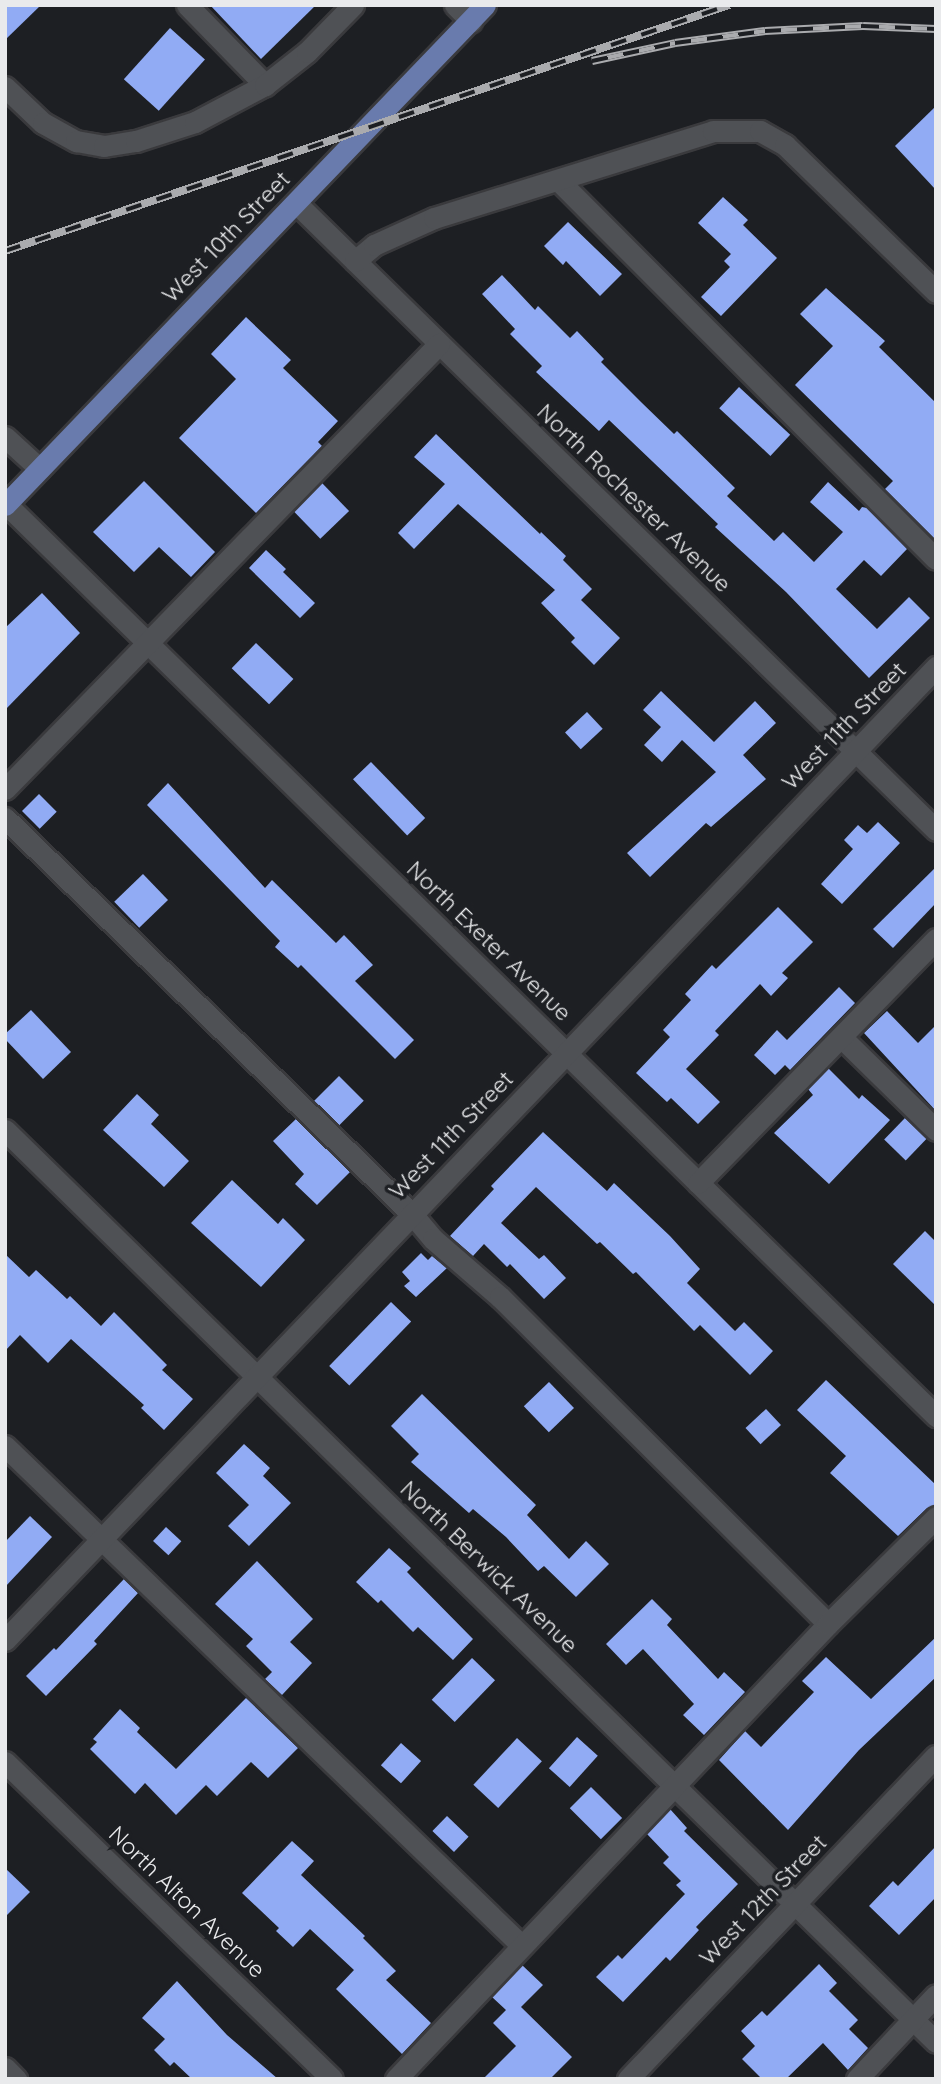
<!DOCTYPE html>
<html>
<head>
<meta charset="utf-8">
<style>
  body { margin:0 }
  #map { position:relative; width:941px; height:2084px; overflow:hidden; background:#1d1f23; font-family:Quicksand,sans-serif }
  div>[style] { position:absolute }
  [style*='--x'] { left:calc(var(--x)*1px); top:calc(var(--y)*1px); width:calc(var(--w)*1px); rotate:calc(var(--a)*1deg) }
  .building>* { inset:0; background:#91abf4; transform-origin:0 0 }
  .roads { filter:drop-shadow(2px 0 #3a3a3d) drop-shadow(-2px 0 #3a3a3d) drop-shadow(0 2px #3a3a3d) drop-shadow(0 -2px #3a3a3d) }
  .minor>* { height:21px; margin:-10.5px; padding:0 10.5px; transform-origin:10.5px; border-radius:10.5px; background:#4f5155 }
  .major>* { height:21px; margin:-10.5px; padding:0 10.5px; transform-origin:10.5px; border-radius:10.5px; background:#697bad }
  .rail>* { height:8px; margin-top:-4px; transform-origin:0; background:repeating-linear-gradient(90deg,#1d1f23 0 16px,#aaabae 0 32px); box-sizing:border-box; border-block:2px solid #aaabae }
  span { translate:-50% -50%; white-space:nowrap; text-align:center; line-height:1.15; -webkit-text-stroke:7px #1d1f23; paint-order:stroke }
  .street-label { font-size:23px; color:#e9eaec }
  .frame { position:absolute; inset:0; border:7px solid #e9eaec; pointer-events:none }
</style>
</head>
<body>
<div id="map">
  <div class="building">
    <div style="clip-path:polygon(5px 5px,41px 5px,5px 40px)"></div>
    <div style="clip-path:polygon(210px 5px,316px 5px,261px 59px)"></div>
    <div style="left:170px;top:28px;width:47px;height:69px;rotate:42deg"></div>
    <div style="clip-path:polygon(936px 106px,936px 190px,895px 146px)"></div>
    <div style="clip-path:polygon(723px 197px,748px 220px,743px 225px,777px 258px,721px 316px,701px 297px,730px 267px,724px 261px,731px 254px,698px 223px)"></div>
    <div style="clip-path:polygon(568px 222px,622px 274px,600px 296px,566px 261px,563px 265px,544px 246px)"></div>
    <div style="clip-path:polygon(502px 275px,535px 310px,538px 306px,570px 338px,577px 331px,604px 359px,601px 362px,641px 402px,674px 434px,677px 431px,735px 488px,727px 496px,774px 541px,783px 532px,814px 562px,843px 532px,810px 502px,828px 482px,859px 511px,862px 507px,867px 508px,907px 549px,881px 576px,864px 560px,836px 589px,877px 629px,909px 597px,930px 618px,869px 678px,786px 592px,715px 527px,718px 524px,609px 420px,599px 431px,536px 372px,542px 366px,510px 334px,515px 329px,482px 294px)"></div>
    <div style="clip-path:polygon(826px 288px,885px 341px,879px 347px,936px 403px,936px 540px,885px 489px,893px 481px,795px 385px,833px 346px,800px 314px)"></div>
    <div style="clip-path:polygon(246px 317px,291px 360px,283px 368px,338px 421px,318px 442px,322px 446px,256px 513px,179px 438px,236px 379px,211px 354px)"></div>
    <div style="left:739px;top:387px;width:70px;height:29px;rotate:43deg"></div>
    <div style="clip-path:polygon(436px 434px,540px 534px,541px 532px,566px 556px,563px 560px,592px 589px,581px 600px,620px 638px,594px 665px,571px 642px,575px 638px,541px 603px,555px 590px,458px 504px,414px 549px,398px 533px,445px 484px,414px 457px)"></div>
    <div style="clip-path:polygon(144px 481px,215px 552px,191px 577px,159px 547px,134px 572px,93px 532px)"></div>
    <div style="left:322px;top:483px;width:39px;height:40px;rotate:46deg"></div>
    <div style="clip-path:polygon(266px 550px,286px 569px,283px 572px,315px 603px,300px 618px,249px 568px)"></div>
    <div style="clip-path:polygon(42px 593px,80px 633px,5px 710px,5px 628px)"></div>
    <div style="left:256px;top:643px;width:52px;height:35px;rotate:44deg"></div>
    <div style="clip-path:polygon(661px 691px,714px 742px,755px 701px,776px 723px,743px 755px,766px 779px,711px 827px,706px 823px,650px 877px,627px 853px,716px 772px,682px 740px,662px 762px,644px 745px,661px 727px,643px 710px)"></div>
    <div style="left:587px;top:712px;width:23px;height:30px;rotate:47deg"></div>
    <div style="left:371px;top:762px;width:78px;height:25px;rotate:46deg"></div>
    <div style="clip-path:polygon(168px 783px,265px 888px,272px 880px,336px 943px,344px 935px,373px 965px,355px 981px,414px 1040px,395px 1059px,301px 965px,298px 968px,275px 947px,280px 941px,147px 805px)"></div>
    <div style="left:39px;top:794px;width:25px;height:24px;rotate:45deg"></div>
    <div style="clip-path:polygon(878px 822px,900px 843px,842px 904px,821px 884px,853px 849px,844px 840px,858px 825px,867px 833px)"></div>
    <div style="clip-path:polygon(936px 867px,936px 903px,893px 948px,873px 929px)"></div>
    <div style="left:143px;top:874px;width:36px;height:40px;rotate:46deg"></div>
    <div style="clip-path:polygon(778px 907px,813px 942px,782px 973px,788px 978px,771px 996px,760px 984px,715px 1031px,719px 1035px,686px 1069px,720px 1102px,698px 1124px,671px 1098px,667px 1102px,636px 1073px,670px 1037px,663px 1030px,691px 1000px,685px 994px,712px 965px,716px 969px)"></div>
    <div style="clip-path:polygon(839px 987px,855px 1003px,790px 1070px,785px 1065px,775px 1075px,754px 1055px,777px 1030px,787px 1040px)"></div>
    <div style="clip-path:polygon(31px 1010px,71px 1052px,43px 1079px,5px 1039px,5px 1034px)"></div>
    <div style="clip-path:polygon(887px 1011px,918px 1043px,936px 1025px,936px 1111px,864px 1033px)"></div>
    <div style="clip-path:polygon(828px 1068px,859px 1099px,862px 1095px,890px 1120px,829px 1184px,774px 1133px,813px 1095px,808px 1089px)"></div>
    <div style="left:339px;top:1076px;width:35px;height:35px;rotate:45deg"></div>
    <div style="clip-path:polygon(137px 1094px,159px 1115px,151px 1124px,189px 1161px,164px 1187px,103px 1130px)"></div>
    <div style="left:905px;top:1118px;width:30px;height:30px;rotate:44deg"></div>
    <div style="clip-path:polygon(296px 1119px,350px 1172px,317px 1205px,295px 1184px,304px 1174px,273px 1141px)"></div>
    <div style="clip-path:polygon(543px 1132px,607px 1191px,614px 1183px,670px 1236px,700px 1269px,687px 1283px,735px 1331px,744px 1322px,773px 1351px,750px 1375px,700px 1325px,694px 1331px,636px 1272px,633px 1274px,600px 1242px,597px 1244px,536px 1187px,501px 1223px,539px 1259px,544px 1255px,566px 1278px,544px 1299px,510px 1264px,507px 1267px,484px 1244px,473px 1256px,450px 1236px,494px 1189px,491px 1186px)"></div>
    <div style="clip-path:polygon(232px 1180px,278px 1224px,283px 1218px,305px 1240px,261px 1287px,191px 1223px)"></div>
    <div style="clip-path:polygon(925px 1231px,936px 1242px,936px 1306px,893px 1264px)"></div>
    <div style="clip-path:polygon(421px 1253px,428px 1260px,432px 1256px,447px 1268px,416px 1297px,404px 1286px,410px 1281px,402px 1272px)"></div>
    <div style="clip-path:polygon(5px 1254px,29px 1277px,36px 1270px,67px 1299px,70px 1296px,101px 1326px,114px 1312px,167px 1365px,162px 1370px,193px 1399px,164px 1430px,141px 1408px,144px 1405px,71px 1339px,48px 1363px,20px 1335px,5px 1351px)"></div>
    <div style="left:391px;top:1302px;width:28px;height:89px;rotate:44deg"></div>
    <div style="clip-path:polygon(826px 1380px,936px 1485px,936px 1504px,927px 1508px,898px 1536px,830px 1473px,846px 1456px,797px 1410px)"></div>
    <div style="left:549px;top:1382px;width:36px;height:35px;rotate:46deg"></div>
    <div style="clip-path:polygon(422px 1394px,536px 1505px,527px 1515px,569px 1559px,586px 1541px,609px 1564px,576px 1597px,544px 1566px,538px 1571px,506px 1537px,473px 1509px,469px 1513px,411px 1462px,419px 1454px,391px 1426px)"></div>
    <div style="left:766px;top:1409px;width:22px;height:28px;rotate:47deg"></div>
    <div style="clip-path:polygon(244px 1444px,270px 1468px,263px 1476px,291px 1503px,249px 1546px,228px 1526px,249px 1505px,216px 1473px)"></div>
    <div style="clip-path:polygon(30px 1516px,52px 1537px,5px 1587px,5px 1542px)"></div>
    <div style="left:166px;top:1527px;width:21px;height:19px;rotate:43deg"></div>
    <div style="clip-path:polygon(389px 1548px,411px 1568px,407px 1572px,473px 1639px,453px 1660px,418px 1627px,413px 1632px,381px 1600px,378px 1603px,356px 1582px)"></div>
    <div style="clip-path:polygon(257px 1561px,313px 1619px,290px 1642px,312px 1663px,282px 1695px,265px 1679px,272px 1672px,246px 1646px,253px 1639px,215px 1604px)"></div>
    <div style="clip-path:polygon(124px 1579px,138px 1593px,94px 1641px,97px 1644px,46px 1696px,26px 1676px,54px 1648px,56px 1650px)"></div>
    <div style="clip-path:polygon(652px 1599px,672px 1619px,667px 1625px,718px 1679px,724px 1672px,745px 1692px,704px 1735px,683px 1715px,694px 1704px,643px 1649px,626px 1665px,606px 1644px)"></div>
    <div style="clip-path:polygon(936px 1637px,936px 1677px,859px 1750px,788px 1830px,719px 1760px,745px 1731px,761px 1747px,814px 1692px,802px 1681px,826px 1657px,871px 1699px)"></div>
    <div style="left:472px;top:1658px;width:32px;height:58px;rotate:44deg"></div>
    <div style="clip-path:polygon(246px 1698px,298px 1748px,268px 1778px,251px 1762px,217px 1796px,206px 1785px,176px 1815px,145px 1783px,135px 1794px,90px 1749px,97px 1742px,93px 1739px,120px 1709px,140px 1728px,137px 1732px,176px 1769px)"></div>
    <div style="left:577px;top:1737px;width:28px;height:42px;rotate:42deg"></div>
    <div style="left:517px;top:1738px;width:34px;height:64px;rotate:43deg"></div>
    <div style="left:401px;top:1743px;width:27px;height:30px;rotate:42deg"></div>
    <div style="left:591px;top:1787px;width:44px;height:30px;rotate:45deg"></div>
    <div style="clip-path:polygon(670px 1809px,687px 1828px,684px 1831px,738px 1884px,696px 1927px,699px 1930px,670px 1961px,666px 1957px,623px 2002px,596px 1977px,618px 1955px,622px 1959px,685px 1894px,676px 1885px,681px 1881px,663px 1863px,669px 1857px,647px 1834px)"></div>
    <div style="left:447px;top:1816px;width:30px;height:21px;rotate:44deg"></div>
    <div style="clip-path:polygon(292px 1841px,314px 1861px,301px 1875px,365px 1936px,363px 1938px,396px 1971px,386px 1980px,431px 2023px,402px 2054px,336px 1989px,354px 1970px,310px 1929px,293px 1947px,276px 1931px,279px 1928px,242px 1893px)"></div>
    <div style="clip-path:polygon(936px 1846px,936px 1897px,899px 1935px,869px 1906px,893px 1881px,898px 1886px)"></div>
    <div style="clip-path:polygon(5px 1868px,30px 1892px,5px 1917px)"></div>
    <div style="clip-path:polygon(819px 1964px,837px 1983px,829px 1991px,858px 2020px,849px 2029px,868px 2048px,848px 2070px,823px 2043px,786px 2079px,762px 2079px,742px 2059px,755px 2046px,741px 2031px,762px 2011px,767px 2016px)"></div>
    <div style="clip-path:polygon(522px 1965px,543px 1985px,521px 2007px,572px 2057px,550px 2079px,483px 2079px,516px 2046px,493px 2023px,506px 2010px,492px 1997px)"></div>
    <div style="clip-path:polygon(177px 1981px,227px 2035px,278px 2079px,192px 2079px,174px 2062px,170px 2066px,154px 2050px,165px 2039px,142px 2018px)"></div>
  </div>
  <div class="roads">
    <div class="minor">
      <div style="--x:187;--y:5;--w:112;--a:45.7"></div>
      <div style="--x:455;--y:5;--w:23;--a:45"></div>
      <div style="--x:5;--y:87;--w:52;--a:43.5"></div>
      <div style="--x:43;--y:123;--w:38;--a:29"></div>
      <div style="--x:76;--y:141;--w:28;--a:10"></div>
      <div style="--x:104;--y:146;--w:32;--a:-9"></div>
      <div style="--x:136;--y:141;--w:62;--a:-17.9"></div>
      <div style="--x:195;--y:122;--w:79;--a:-27.9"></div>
      <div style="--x:265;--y:85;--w:53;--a:-38.2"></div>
      <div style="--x:307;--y:52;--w:66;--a:-45.6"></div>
      <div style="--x:558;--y:180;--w:535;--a:45.08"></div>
      <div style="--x:296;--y:203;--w:896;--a:44.41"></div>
      <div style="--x:355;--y:261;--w:25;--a:-40"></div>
      <div style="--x:374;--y:245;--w:66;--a:-24.2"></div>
      <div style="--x:434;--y:218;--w:292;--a:-17.3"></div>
      <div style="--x:713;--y:131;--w:47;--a:0"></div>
      <div style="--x:760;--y:131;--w:29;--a:29"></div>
      <div style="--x:785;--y:145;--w:211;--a:44.2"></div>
      <div style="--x:5;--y:437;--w:47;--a:42.4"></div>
      <div style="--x:6;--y:504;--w:1303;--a:44.44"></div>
      <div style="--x:5;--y:789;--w:622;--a:-45.72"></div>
      <div style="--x:5;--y:818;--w:568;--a:44.22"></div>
      <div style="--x:412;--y:1214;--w:33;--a:50"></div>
      <div style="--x:433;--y:1239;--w:89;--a:40.9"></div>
      <div style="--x:500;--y:1297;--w:463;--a:44.9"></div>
      <div style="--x:841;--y:1037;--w:133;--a:44.4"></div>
      <div style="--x:5;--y:1130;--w:1303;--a:44.41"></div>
      <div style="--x:698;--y:1183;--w:341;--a:-45.7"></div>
      <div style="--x:5;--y:1446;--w:719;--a:44.04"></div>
      <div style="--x:5;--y:1640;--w:1347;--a:-46.26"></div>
      <div style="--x:5;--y:1762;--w:455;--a:44.1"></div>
      <div style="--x:5;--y:2068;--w:16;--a:45"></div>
      <div style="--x:396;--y:2079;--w:627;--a:-46.49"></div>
      <div style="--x:828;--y:1624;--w:152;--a:-44.7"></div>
      <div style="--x:628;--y:2079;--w:446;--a:-46.4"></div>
      <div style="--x:857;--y:2079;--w:115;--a:-46.8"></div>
    </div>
    <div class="major">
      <div style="--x:5;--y:505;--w:693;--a:-46.17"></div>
    </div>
  </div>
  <div class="rail">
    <div style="--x:592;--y:61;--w:85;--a:-12.2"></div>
    <div style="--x:675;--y:43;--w:91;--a:-7.6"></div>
    <div style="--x:765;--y:31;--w:98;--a:-2.9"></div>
    <div style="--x:863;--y:26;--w:73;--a:2.4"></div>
    <div style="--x:5;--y:251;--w:765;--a:-18.77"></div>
  </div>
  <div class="street-label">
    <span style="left:226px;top:237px;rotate:-46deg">West 10th Street</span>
    <span style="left:634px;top:498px;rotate:44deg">North Rochester Avenue</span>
    <span style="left:844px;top:726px;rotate:-46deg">West 11th Street</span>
    <span style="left:489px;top:941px;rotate:44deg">North Exeter Avenue</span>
    <span style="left:451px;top:1135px;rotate:-46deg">West 11th Street</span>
    <span style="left:489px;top:1567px;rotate:44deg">North Berwick Avenue</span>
    <span style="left:763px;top:1900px;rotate:-46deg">West 12th Street</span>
    <span style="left:187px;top:1902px;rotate:44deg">North Alton Avenue</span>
  </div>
  <div class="frame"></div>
</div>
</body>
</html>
